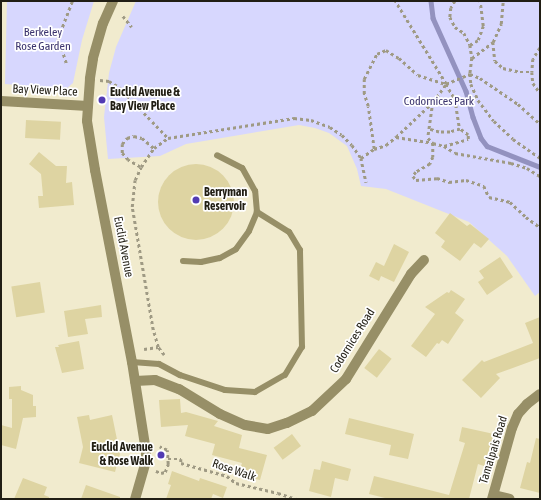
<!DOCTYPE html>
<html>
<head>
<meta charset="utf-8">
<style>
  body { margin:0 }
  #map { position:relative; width:541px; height:500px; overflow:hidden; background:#f1ebce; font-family:"Asap Condensed",sans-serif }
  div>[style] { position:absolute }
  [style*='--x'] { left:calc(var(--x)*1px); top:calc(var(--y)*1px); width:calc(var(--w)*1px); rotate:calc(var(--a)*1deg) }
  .green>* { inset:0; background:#d7d7fe }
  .stream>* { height:4.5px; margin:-2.25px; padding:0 2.25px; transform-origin:2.25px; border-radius:2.25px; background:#9392bf }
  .building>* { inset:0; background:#ded4a2; transform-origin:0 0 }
  .round { border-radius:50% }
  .path>* { height:2.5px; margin-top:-1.25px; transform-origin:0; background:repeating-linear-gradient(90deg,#9f9a84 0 3px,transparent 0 6px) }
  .service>* { height:6px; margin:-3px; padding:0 3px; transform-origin:3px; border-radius:3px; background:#978f67 }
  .minor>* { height:10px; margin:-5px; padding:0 5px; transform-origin:5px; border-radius:5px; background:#978f67 }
  .tertiary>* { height:10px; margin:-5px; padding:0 5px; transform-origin:5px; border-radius:5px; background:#978f67 }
  .dots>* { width:11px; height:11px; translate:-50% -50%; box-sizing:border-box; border:2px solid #fff; border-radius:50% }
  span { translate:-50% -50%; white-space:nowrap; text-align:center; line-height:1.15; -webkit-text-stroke:3.5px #fff; paint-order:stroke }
  .park-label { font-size:12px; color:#3b346e }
  .street-label { font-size:12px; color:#211e14 }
  .poi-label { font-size:12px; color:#211e14; font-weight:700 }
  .left { translate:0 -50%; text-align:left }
  .right { translate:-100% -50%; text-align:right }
  .frame { position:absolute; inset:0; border:2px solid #211e14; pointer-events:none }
</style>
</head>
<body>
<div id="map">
  <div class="green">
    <div style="clip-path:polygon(7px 1px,94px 1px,82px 40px,73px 83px,66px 89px,5px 84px)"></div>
    <div style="clip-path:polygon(136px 1px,540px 1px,540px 292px,535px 296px,507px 256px,469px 222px,386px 189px,361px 186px,357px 169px,347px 146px,329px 133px,315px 128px,299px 125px,186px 144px,160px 156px,108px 159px,104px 117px,109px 73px,116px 47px)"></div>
  </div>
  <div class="stream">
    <div style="--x:431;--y:1;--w:17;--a:83"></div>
    <div style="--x:433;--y:18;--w:80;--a:65.7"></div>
    <div style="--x:466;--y:91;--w:27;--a:75"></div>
    <div style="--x:473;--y:117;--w:22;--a:69"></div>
    <div style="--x:481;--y:138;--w:10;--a:53"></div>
    <div style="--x:487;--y:146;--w:57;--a:21.6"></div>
  </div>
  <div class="building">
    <div style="left:26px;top:120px;width:35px;height:18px;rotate:3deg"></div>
    <div style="clip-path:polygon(39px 152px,56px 166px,67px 166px,66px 183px,72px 182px,74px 205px,39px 208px,38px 196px,43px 196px,41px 174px,29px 164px)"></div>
    <div class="round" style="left:158px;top:164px;width:76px;height:76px"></div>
    <div style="clip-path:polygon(450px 213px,467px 226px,470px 224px,489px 239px,481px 248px,474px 243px,460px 261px,441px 247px,445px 241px,435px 233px)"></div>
    <div style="clip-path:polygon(394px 244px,409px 252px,394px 282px,381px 276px,379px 281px,369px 276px,376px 262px,384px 266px)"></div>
    <div style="clip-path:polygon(500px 257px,513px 277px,487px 295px,478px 282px,484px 278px,479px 271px)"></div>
    <div style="left:40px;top:282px;width:31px;height:29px;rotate:81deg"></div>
    <div style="clip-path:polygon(451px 290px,465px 299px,455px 313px,464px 320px,448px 344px,442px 340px,439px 344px,437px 343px,426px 357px,411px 346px,435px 314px,425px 307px,447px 292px,449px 293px)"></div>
    <div style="clip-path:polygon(101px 305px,102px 317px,85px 319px,88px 334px,68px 337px,64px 311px)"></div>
    <div style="clip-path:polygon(540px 317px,540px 358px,496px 374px,500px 378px,481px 398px,462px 380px,482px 360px,484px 362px,533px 343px,525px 323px)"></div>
    <div style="clip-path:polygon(79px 341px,84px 369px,62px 373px,55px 347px,59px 347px,58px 345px)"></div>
    <div style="left:379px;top:349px;width:16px;height:24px;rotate:38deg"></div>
    <div style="clip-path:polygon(21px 386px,21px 390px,33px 395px,33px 406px,36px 406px,36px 417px,23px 418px,16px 449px,1px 445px,1px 425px,12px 428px,12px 399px,9px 399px,9px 387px)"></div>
    <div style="clip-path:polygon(180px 399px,181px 413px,186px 412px,218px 421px,214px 426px,242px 435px,239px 448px,267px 455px,260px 480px,238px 475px,242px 463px,212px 455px,215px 444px,185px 436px,188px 425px,161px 427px,159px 400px)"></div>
    <div style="clip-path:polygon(89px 415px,90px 420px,112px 415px,120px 454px,115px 472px,79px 463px,83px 447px,77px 417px)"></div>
    <div style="clip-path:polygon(349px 418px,414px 434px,408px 459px,389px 455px,391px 445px,345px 434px)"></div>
    <div style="clip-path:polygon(462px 427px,494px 434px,484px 466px,478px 464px,469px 499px,389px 499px,369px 494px,374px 476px,449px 495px,465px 443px,459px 441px)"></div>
    <div style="left:292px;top:434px;width:15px;height:23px;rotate:53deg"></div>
    <div style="clip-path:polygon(536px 438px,540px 439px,540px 493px,520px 488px,527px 462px,530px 463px)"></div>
    <div style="clip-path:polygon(322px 461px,351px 469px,348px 481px,335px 478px,331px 497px,309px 491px,314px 469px,320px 470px)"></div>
    <div style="clip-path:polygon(172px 471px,199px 481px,200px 478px,227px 487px,223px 498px,213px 494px,211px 499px,166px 499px,171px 485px,168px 484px)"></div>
    <div style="clip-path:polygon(23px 478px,47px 487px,44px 495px,49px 497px,49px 499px,14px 499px)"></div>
    <div style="clip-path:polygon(86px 485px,120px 497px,120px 499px,81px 499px)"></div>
  </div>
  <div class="path">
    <div style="--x:455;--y:1;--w:8;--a:120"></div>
    <div style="--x:451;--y:8;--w:9;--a:96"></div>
    <div style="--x:450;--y:17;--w:11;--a:63"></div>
    <div style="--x:455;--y:27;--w:11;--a:34"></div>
    <div style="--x:464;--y:33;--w:13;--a:63"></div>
    <div style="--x:470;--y:45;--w:13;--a:81"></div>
    <div style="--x:472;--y:58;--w:16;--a:97"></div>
    <div style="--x:470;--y:74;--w:10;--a:84"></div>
    <div style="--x:471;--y:84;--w:17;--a:66"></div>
    <div style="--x:478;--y:100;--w:26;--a:53"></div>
    <div style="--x:494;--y:121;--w:26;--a:43"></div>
    <div style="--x:513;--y:139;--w:33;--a:35"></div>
    <div style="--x:123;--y:16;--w:14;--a:51"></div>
    <div style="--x:493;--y:42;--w:19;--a:84"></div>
    <div style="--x:495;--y:61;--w:11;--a:41"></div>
    <div style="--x:503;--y:68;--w:17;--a:13"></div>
    <div style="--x:520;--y:72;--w:12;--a:0"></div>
    <div style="--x:470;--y:45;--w:9;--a:-32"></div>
    <div style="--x:478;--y:40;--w:15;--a:-70"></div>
    <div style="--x:483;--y:26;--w:25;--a:-97"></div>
    <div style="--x:540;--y:48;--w:13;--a:122"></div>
    <div style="--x:533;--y:59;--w:13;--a:94"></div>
    <div style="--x:532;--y:72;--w:11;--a:85"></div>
    <div style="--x:533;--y:83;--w:12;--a:55"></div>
    <div style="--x:472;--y:58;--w:26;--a:-37"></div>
    <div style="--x:493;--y:42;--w:20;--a:-66"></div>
    <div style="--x:501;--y:24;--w:23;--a:-85"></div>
    <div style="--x:66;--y:63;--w:26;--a:-108"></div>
    <div style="--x:58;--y:38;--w:40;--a:-69"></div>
    <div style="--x:470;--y:74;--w:11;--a:22"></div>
    <div style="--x:480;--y:78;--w:46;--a:34.4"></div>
    <div style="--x:518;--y:104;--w:30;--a:42"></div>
    <div style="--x:100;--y:80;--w:9;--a:6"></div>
    <div style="--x:109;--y:81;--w:12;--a:31"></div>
    <div style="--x:119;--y:87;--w:71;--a:46.1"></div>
    <div style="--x:446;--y:84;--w:26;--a:-23"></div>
    <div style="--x:433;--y:102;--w:36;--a:98"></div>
    <div style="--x:428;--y:138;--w:7;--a:45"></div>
    <div style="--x:433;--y:143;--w:14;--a:90"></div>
    <div style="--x:433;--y:157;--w:8;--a:113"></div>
    <div style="--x:430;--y:164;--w:16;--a:150"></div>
    <div style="--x:416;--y:172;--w:5;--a:127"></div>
    <div style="--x:413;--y:176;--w:5;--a:53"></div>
    <div style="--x:416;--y:180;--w:21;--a:-5"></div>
    <div style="--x:437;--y:178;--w:13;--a:18"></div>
    <div style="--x:449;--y:182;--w:17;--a:-7"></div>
    <div style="--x:466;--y:180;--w:19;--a:18"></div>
    <div style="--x:484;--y:186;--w:12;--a:66"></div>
    <div style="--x:489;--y:197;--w:22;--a:13"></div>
    <div style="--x:510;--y:202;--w:22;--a:43"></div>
    <div style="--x:526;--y:217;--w:17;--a:36"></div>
    <div style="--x:396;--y:137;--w:37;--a:9"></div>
    <div style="--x:433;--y:143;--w:11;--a:15"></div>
    <div style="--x:444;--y:146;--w:13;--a:32"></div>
    <div style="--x:455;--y:153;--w:57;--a:10.1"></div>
    <div style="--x:511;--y:163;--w:17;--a:17"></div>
    <div style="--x:527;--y:168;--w:15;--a:32"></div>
    <div style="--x:444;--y:146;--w:25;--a:-16"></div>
    <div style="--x:468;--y:139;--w:4;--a:-90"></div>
    <div style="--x:468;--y:135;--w:10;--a:-143"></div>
    <div style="--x:374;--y:149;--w:43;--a:-97.9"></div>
    <div style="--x:368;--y:106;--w:13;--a:-108"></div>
    <div style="--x:364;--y:94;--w:15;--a:-90"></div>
    <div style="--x:364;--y:79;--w:28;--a:-63"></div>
    <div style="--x:377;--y:54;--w:10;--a:-24"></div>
    <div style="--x:386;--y:50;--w:15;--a:32"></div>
    <div style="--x:399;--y:58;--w:25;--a:42"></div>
    <div style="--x:418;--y:75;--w:29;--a:18"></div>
    <div style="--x:446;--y:84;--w:17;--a:59"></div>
    <div style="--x:455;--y:99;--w:30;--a:81"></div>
    <div style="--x:460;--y:129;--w:10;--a:163"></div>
    <div style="--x:450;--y:132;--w:11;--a:180"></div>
    <div style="--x:439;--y:132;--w:10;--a:-163"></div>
    <div style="--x:361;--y:158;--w:16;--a:-35"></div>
    <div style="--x:374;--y:149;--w:13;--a:-18"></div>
    <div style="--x:386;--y:145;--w:13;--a:-39"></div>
    <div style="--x:396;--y:137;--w:51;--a:-43.4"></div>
    <div style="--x:433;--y:102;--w:22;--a:-54"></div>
    <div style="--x:446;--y:84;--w:97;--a:-121.6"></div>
    <div style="--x:140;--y:167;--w:14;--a:-150"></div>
    <div style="--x:128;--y:160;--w:9;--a:-131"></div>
    <div style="--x:122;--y:153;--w:9;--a:-90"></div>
    <div style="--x:122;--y:144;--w:8;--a:-50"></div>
    <div style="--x:127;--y:138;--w:7;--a:-16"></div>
    <div style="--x:134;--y:136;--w:8;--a:14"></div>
    <div style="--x:142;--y:138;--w:16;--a:40"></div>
    <div style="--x:144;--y:349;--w:14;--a:-8"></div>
    <div style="--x:164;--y:355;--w:10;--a:-127"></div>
    <div style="--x:158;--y:347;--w:18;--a:-106"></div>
    <div style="--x:153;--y:330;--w:125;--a:-99.7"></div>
    <div style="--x:132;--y:207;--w:27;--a:-84"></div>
    <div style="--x:135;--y:180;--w:14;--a:-65"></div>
    <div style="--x:141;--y:167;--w:23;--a:-56"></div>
    <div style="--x:154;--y:148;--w:17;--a:-36"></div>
    <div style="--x:168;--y:138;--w:128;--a:-9"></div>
    <div style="--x:294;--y:118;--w:17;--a:7"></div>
    <div style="--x:311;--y:120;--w:20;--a:20"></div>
    <div style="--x:330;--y:127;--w:14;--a:34"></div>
    <div style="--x:342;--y:135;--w:14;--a:45"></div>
    <div style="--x:352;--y:145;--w:16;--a:55"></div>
    <div style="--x:361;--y:158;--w:25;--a:78"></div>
    <div style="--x:168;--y:459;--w:13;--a:0"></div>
    <div style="--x:181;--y:459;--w:4;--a:90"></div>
    <div style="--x:181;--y:463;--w:48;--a:15.8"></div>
    <div style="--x:227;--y:476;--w:11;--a:38"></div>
    <div style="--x:236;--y:483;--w:43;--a:13.4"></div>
    <div style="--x:278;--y:493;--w:20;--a:18"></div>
    <div style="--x:156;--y:471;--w:5;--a:22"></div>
    <div style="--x:161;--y:473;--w:4;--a:-14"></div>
    <div style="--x:165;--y:472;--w:9;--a:-69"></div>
    <div style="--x:168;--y:464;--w:14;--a:-94"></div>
    <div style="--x:167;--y:450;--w:8;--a:-157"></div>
  </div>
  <div class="service">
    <div style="--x:183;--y:261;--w:18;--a:3"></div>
    <div style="--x:201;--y:262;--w:19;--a:-12"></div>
    <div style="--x:220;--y:258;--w:18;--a:-29"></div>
    <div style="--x:236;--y:249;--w:22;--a:-54"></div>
    <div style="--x:249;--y:231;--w:21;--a:-67"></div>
    <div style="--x:132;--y:362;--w:27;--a:4"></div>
    <div style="--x:159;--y:364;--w:24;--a:28"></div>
    <div style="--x:180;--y:375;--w:47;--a:18.4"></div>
    <div style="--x:225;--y:390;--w:30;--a:4"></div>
    <div style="--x:255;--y:392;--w:34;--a:-30"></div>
    <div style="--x:285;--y:375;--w:33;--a:-59"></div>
    <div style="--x:302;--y:347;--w:97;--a:-91.2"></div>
    <div style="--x:300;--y:250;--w:21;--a:-121"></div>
    <div style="--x:289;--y:232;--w:38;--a:-148"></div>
    <div style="--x:257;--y:212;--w:21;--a:-95"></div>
    <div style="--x:255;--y:191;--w:26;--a:-119"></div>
    <div style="--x:242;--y:168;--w:28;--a:-153"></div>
  </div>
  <div class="minor">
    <div style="--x:1;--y:101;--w:87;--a:3.3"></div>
    <div style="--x:135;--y:381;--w:20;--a:-3"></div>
    <div style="--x:155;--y:380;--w:26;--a:21"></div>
    <div style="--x:179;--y:389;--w:48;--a:31.4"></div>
    <div style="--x:220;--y:414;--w:27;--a:24"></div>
    <div style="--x:245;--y:425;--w:23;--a:10"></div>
    <div style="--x:268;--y:429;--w:20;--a:-18"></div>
    <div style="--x:287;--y:423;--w:28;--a:-26"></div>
    <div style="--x:312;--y:411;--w:47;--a:-43.3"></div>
    <div style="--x:346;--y:379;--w:123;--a:-58.2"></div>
    <div style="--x:411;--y:274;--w:19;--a:-47"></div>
    <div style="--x:494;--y:495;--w:16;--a:14"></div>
    <div style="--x:492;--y:499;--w:74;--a:-74.3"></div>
    <div style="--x:512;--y:428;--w:15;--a:-67"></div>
    <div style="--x:518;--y:414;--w:13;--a:-48"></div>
    <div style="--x:527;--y:404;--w:16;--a:-38"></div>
  </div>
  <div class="tertiary">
    <div style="--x:113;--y:1;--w:24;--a:114"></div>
    <div style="--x:103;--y:23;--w:37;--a:106"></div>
    <div style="--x:93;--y:59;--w:20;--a:99"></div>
    <div style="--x:90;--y:79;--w:42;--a:94.1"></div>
    <div style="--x:87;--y:121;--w:50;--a:80.7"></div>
    <div style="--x:95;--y:170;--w:196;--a:79.1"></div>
    <div style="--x:132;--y:362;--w:90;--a:81.1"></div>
    <div style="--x:146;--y:451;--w:10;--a:90"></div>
    <div style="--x:146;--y:461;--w:40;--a:106"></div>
  </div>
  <div class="dots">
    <div style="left:102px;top:100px;background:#523bb3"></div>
    <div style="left:196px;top:200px;background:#523bb3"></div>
    <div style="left:161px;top:455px;background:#523bb3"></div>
  </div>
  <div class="park-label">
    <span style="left:43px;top:40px">Berkeley<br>Rose Garden</span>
    <span style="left:439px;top:102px">Codornices Park</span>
  </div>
  <div class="street-label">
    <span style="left:45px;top:91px;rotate:3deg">Bay View Place</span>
    <span style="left:123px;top:247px;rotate:79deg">Euclid Avenue</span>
    <span style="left:353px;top:341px;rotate:-58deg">Codornices Road</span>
    <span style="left:494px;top:450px;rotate:-73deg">Tamalpais Road</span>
    <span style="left:234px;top:471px;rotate:19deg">Rose Walk</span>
  </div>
  <div class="poi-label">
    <span class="left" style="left:110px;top:100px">Euclid Avenue &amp;<br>Bay View Place</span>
    <span class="left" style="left:204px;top:200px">Berryman<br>Reservoir</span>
    <span class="right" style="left:153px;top:455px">Euclid Avenue<br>&amp; Rose Walk</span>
  </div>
  <div class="frame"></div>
</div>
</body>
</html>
